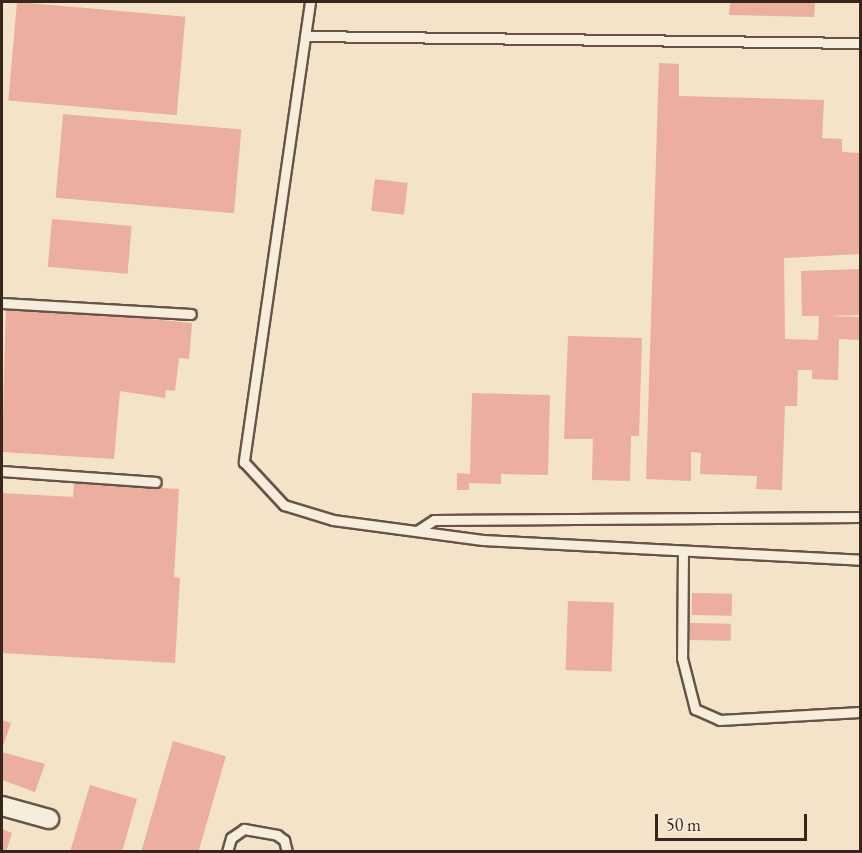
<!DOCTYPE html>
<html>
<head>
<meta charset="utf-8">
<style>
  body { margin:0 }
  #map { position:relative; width:862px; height:853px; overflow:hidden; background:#f2e3c9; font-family:"EB Garamond",serif }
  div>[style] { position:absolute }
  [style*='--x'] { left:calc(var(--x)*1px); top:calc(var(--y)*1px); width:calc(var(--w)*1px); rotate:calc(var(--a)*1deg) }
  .building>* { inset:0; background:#ebae9f; transform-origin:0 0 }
  .roads { filter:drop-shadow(2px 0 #665547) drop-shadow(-2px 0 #665547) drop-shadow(0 2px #665547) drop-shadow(0 -2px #665547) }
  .service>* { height:9px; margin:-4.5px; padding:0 4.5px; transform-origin:4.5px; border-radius:4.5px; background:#f7eddc }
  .minor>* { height:18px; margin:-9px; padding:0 9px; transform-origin:9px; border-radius:9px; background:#f7eddc }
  span { translate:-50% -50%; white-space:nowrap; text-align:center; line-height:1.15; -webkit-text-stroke:4.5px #f7eddc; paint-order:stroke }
  .frame { position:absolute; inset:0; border:3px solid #38261c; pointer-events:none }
  .scale { position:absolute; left:655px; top:814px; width:152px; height:27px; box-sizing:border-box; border:3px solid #38261c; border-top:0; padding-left:8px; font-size:18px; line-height:21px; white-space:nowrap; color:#38261c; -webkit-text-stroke:4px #f7eddc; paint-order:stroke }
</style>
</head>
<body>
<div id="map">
  <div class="building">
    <div style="left:17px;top:2px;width:169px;height:99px;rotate:5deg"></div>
    <div style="clip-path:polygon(730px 2px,815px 2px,814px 17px,729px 15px)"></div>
    <div style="clip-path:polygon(659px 63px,679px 64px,679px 96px,824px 100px,822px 138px,842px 139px,842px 152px,860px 153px,860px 254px,784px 258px,785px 339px,818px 340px,819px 316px,802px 316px,801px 271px,860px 269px,860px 315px,826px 316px,860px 317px,860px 340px,839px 339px,838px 380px,812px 379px,812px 370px,798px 370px,797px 406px,785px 406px,782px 490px,756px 489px,757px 476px,700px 474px,701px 453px,691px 452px,691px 481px,646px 479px)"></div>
    <div style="left:63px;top:114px;width:179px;height:84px;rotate:5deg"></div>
    <div style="left:375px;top:179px;width:33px;height:32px;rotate:7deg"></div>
    <div style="left:52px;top:219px;width:80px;height:48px;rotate:5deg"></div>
    <div style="clip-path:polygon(6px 305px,192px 323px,189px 359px,179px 358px,175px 391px,166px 390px,165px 398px,120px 391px,114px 459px,2px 452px)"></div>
    <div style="clip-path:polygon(568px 336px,642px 338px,639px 436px,631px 436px,630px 481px,592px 480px,593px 439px,564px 439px)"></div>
    <div style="clip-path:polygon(472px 393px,550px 395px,548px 475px,501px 474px,501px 484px,469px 483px,469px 490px,457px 490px,457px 473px,470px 474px)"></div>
    <div style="clip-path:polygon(74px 483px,179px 489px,174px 577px,180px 578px,175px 663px,2px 653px,2px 493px,73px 497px)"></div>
    <div style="left:692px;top:593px;width:40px;height:22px;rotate:1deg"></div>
    <div style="left:568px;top:601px;width:46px;height:69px;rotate:2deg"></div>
    <div style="left:690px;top:623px;width:41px;height:17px;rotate:1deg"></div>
    <div style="clip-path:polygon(2px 720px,11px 723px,2px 749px)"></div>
    <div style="left:173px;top:741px;width:55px;height:115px;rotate:16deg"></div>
    <div style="clip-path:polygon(2px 752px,45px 764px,35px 792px,2px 780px)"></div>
    <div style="clip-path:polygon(90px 785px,137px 799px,122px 852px,70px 852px)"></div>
    <div style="clip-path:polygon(2px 829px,12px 833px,6px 852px,2px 852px)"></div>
  </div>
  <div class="roads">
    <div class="service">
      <div style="--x:310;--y:2;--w:465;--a:98.2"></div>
      <div style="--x:244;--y:462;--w:59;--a:47.1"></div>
      <div style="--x:284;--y:505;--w:51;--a:17"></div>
      <div style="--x:333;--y:520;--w:151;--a:7.6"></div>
      <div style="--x:483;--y:540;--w:378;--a:3"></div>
      <div style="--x:305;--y:36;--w:555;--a:0.72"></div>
      <div style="--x:2;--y:303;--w:189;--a:3.3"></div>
      <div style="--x:2;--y:471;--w:154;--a:4.1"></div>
      <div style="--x:417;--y:531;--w:20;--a:-33"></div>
      <div style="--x:434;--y:520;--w:426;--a:-0.4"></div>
      <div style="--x:683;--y:551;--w:107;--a:90.5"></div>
      <div style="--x:682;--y:658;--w:53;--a:75.7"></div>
      <div style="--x:695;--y:709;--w:27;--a:24"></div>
      <div style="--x:720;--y:720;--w:140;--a:-3.3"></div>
      <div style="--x:227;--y:852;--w:15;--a:-74"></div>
      <div style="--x:231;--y:838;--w:16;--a:-35"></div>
      <div style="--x:244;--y:829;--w:34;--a:10"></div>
      <div style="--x:277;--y:835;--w:9;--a:36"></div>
      <div style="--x:284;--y:840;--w:12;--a:76"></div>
    </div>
    <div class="minor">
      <div style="--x:2;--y:806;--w:49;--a:15.5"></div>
    </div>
  </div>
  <div class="frame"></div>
  <div class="scale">50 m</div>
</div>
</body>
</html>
